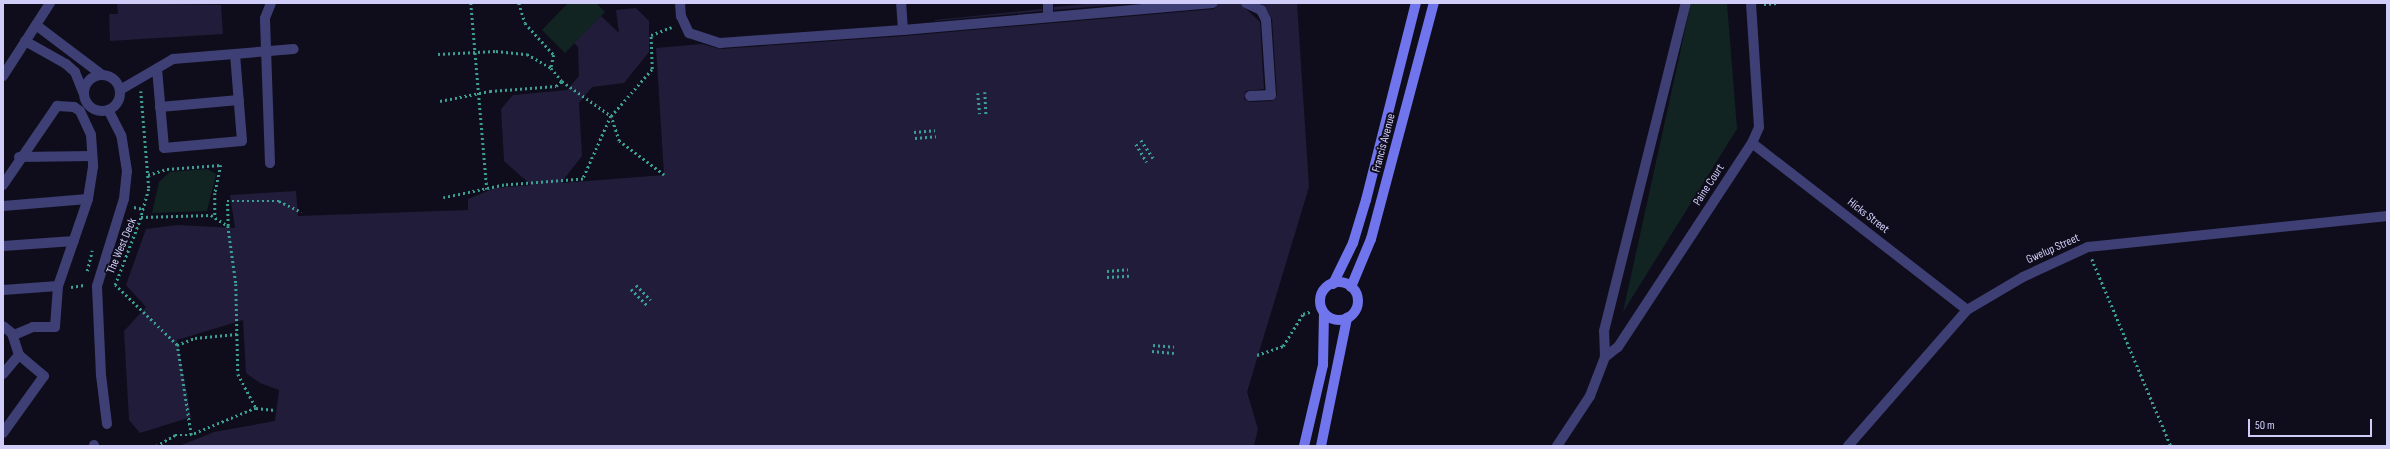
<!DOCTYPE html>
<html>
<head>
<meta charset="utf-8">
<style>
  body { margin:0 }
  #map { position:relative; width:2390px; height:449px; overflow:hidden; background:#0f0d1b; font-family:"Sofia Sans Condensed",sans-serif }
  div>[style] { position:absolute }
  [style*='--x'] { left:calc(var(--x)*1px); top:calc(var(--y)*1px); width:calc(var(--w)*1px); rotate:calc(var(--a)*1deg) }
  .green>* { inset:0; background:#112422 }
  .building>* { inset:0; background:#201c39 }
  .path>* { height:2.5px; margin-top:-1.25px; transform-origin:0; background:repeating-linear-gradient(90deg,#3b9f93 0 2px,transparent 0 5px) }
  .lane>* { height:10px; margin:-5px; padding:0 5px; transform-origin:5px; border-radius:5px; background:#3e3f74 }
  .lane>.ring { margin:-5px; padding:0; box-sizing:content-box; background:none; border:10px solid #3e3f74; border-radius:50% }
  .street>* { height:10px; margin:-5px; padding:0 5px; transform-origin:5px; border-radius:5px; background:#3e3f74 }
  .secondary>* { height:10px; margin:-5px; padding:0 5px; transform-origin:5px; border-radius:5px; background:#7075ed }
  .secondary>.ring { margin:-5px; padding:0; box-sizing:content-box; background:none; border:10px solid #7075ed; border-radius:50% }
  span { translate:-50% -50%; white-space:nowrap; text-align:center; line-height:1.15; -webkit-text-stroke:4px #0f0d1b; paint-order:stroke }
  .street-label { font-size:12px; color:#d0cdf9 }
  .frame { position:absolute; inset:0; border:4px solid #d0cdf9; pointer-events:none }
  .scale { position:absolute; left:2248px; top:419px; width:124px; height:18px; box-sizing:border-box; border:2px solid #d0cdf9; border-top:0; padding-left:5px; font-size:12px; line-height:14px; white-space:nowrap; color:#d0cdf9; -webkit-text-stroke:3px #0f0d1b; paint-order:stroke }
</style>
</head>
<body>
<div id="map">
  <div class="green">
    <div style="clip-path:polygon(568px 3px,596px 3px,605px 12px,565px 53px,542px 30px)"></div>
    <div style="clip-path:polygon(1691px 3px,1727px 3px,1737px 129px,1623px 312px)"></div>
    <div style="clip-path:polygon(207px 169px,216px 174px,207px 211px,152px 213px,159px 182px,170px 172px)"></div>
  </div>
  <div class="building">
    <div style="clip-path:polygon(117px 3px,221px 5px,223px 34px,110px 41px,109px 14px,118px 14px)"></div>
    <div style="clip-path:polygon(1095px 3px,1138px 3px,1054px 10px,1054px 7px)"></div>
    <div style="clip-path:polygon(1219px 3px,1240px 3px,1260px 22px,1264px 89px,1246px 91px,1244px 99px,1250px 102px,1272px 101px,1277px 95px,1272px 19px,1261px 3px,1297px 3px,1309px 187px,1247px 392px,1258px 429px,1254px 446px,179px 446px,214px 432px,275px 421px,279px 390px,260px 383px,246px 373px,243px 320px,177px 340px,191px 417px,140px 433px,129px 420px,124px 331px,146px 307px,126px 285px,146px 229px,177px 225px,235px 228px,230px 195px,296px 191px,298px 216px,468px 210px,468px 199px,495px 188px,531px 185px,504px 161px,501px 109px,513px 95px,567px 90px,579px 76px,578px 47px,574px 43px,601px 16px,619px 33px,616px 10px,636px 8px,649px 21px,649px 52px,624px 83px,592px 87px,579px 103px,582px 156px,561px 183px,664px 175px,656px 48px,702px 44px,720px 49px,904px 36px,1214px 9px)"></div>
    <div style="clip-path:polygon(1042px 9px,1042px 11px,935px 21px,935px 20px)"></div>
  </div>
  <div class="path">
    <div style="--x:471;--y:3;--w:187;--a:85.1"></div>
    <div style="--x:519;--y:3;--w:21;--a:73"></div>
    <div style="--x:525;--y:23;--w:43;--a:47.8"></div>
    <div style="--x:554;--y:55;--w:13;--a:103"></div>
    <div style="--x:1764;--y:4;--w:14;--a:-4"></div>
    <div style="--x:438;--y:54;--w:58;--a:-3"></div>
    <div style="--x:496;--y:51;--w:31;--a:6"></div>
    <div style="--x:527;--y:54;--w:28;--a:30"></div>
    <div style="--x:551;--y:68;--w:17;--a:50"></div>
    <div style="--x:141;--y:91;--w:98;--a:85.3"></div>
    <div style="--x:149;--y:189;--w:29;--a:106"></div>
    <div style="--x:985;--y:92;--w:22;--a:87"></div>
    <div style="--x:978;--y:93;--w:21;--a:85"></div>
    <div style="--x:440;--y:101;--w:51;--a:-11.3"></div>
    <div style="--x:490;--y:91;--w:66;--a:-4.3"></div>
    <div style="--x:556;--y:86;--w:8;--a:-40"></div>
    <div style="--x:562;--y:81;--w:60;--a:35.5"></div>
    <div style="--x:611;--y:116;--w:69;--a:114"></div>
    <div style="--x:583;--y:179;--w:79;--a:175.7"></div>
    <div style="--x:504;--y:185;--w:62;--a:168"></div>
    <div style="--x:914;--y:132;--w:21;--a:-5"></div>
    <div style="--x:915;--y:138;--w:21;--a:-5"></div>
    <div style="--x:1141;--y:140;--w:22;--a:56"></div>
    <div style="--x:1136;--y:144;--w:21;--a:59"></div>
    <div style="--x:148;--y:175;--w:20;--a:-18"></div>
    <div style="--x:167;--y:169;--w:54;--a:-4.2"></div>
    <div style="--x:221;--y:165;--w:29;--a:102"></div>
    <div style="--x:215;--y:193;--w:25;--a:90"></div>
    <div style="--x:664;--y:175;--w:56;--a:-142.9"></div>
    <div style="--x:619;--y:141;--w:26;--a:-108"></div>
    <div style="--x:611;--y:116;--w:62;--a:-48.9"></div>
    <div style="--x:652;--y:69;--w:34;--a:-92"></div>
    <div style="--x:651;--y:35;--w:22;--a:-21"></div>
    <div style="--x:134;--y:207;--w:9;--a:13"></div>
    <div style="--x:228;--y:226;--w:25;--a:-92"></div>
    <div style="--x:227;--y:201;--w:52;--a:0"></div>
    <div style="--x:279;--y:201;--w:25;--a:26"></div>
    <div style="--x:2092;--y:259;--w:203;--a:67.1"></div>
    <div style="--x:87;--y:271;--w:21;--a:-76"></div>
    <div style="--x:1107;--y:271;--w:21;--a:-5"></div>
    <div style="--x:1107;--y:277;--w:22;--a:-3"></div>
    <div style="--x:636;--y:285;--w:21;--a:45"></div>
    <div style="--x:71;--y:287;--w:13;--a:-9"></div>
    <div style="--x:631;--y:289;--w:23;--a:45"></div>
    <div style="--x:177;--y:345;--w:19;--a:-21"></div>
    <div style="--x:195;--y:338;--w:42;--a:-5.4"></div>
    <div style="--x:1153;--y:345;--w:21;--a:5"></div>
    <div style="--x:1152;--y:351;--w:22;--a:5"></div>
    <div style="--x:1257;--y:355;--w:28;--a:-19"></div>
    <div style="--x:1283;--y:346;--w:38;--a:-58"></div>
    <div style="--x:1303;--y:314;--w:9;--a:-18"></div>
    <div style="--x:256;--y:408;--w:70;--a:157.4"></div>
    <div style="--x:191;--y:435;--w:91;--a:-98.8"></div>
    <div style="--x:177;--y:345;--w:86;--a:-135.9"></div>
    <div style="--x:115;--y:285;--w:73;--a:-69.1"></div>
    <div style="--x:141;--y:217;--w:70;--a:-1.6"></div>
    <div style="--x:211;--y:215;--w:20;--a:33"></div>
    <div style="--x:228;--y:226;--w:59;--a:82.1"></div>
    <div style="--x:236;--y:284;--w:90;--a:88.7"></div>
    <div style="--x:238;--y:374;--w:38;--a:62"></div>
    <div style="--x:256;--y:408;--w:19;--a:6"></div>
    <div style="--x:156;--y:446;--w:22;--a:-30"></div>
    <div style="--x:175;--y:435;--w:16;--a:0"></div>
  </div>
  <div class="lane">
    <div style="--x:680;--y:3;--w:13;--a:86"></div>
    <div style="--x:681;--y:16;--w:19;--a:65"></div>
    <div style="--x:689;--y:33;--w:33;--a:18"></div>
    <div style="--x:720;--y:43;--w:183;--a:-4.1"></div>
    <div style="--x:903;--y:30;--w:27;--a:-94"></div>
    <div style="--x:1048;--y:3;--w:14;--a:90"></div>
    <div style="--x:1246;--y:3;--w:17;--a:25"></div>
    <div style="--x:1261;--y:10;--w:11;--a:63"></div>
    <div style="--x:1266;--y:20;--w:75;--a:86.2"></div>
    <div style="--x:1271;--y:95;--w:21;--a:177"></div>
    <div style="--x:36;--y:25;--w:83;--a:37.1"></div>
    <div style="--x:903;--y:30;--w:311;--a:-5"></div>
    <div style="--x:25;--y:41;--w:47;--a:29.3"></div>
    <div style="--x:66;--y:64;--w:12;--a:42"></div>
    <div style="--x:75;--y:72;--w:22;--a:68"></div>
    <div style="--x:157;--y:69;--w:79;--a:84.9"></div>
    <div style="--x:164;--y:148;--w:78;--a:-5.1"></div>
    <div style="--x:242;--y:141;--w:87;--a:-94.6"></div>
    <div class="ring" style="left:84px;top:75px;width:26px;height:26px"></div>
    <div style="--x:120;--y:90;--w:61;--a:-30.3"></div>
    <div style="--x:173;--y:59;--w:121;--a:-4.7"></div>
    <div style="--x:160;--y:107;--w:79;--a:-5.1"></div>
    <div style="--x:19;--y:157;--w:73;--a:-0.8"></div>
    <div style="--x:270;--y:163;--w:145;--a:-92"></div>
    <div style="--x:265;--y:18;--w:16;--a:-68"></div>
    <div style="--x:3;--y:185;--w:96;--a:-55.6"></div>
    <div style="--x:57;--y:106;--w:17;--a:3"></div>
    <div style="--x:74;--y:107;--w:7;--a:34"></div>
    <div style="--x:80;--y:111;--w:26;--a:65"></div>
    <div style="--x:91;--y:135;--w:32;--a:86"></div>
    <div style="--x:93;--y:167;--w:32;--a:99"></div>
    <div style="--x:88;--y:199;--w:92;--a:109"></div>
    <div style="--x:58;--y:286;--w:41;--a:94.2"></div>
    <div style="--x:55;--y:327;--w:22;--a:180"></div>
    <div style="--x:33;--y:327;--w:21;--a:157"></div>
    <div style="--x:14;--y:335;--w:14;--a:-141"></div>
    <div style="--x:3;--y:206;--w:85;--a:-4.7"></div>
    <div style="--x:3;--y:246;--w:71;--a:-4"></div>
    <div style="--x:3;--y:290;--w:55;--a:-4.2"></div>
    <div style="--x:3;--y:374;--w:25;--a:-50"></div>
    <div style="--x:107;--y:424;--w:49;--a:-97"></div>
    <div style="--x:101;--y:375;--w:89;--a:-92.6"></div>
    <div style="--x:97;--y:286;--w:91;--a:-72.8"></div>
    <div style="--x:124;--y:199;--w:28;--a:-84"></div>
    <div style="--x:127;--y:171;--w:36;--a:-99"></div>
    <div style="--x:121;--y:135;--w:28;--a:-117"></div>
    <div style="--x:3;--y:433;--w:70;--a:-54.3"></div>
    <div style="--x:44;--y:376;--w:33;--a:-140"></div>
    <div style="--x:19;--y:355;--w:22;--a:-108"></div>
    <div style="--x:94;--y:446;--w:1;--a:-90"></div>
  </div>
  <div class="street">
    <div style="--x:3;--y:76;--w:87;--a:-57.2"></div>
    <div style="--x:1752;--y:143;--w:272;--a:37.8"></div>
    <div style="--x:1605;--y:357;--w:16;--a:-38"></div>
    <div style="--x:1618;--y:347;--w:244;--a:-56.7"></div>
    <div style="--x:1752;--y:143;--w:17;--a:-66"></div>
    <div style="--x:1759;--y:127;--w:124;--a:-93.7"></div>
    <div style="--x:1557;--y:446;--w:60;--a:-56.6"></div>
    <div style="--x:1590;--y:396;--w:42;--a:-69"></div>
    <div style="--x:1605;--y:357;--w:26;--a:-92"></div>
    <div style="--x:1604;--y:331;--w:338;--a:-76"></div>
    <div style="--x:1848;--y:446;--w:181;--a:-48.8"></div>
    <div style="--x:1967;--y:310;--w:65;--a:-30.5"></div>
    <div style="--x:2023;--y:277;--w:72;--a:-24.8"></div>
    <div style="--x:2088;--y:247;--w:301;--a:-5.9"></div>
  </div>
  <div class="secondary">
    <div class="ring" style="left:1320px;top:282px;width:28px;height:28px"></div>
    <div style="--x:1333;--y:284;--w:46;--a:-64"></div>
    <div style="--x:1353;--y:243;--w:45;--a:-73.2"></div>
    <div style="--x:1366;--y:200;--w:203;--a:-75.8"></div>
    <div style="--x:1351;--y:287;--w:52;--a:-67.4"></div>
    <div style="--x:1371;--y:239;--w:244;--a:-75.1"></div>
    <div style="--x:1304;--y:446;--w:83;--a:-76.8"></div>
    <div style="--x:1323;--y:365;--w:51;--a:-88.9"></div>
    <div style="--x:1321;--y:446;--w:131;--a:-78.5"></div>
  </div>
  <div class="street-label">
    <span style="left:1384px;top:143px;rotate:-75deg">Francis Avenue</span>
    <span style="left:1709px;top:185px;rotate:-57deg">Paine Court</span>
    <span style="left:1868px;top:216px;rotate:38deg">Hicks Street</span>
    <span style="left:122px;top:246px;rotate:-67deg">The West Deck</span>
    <span style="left:2053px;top:249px;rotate:-24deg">Gwelup Street</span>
  </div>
  <div class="frame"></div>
  <div class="scale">50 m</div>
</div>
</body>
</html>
